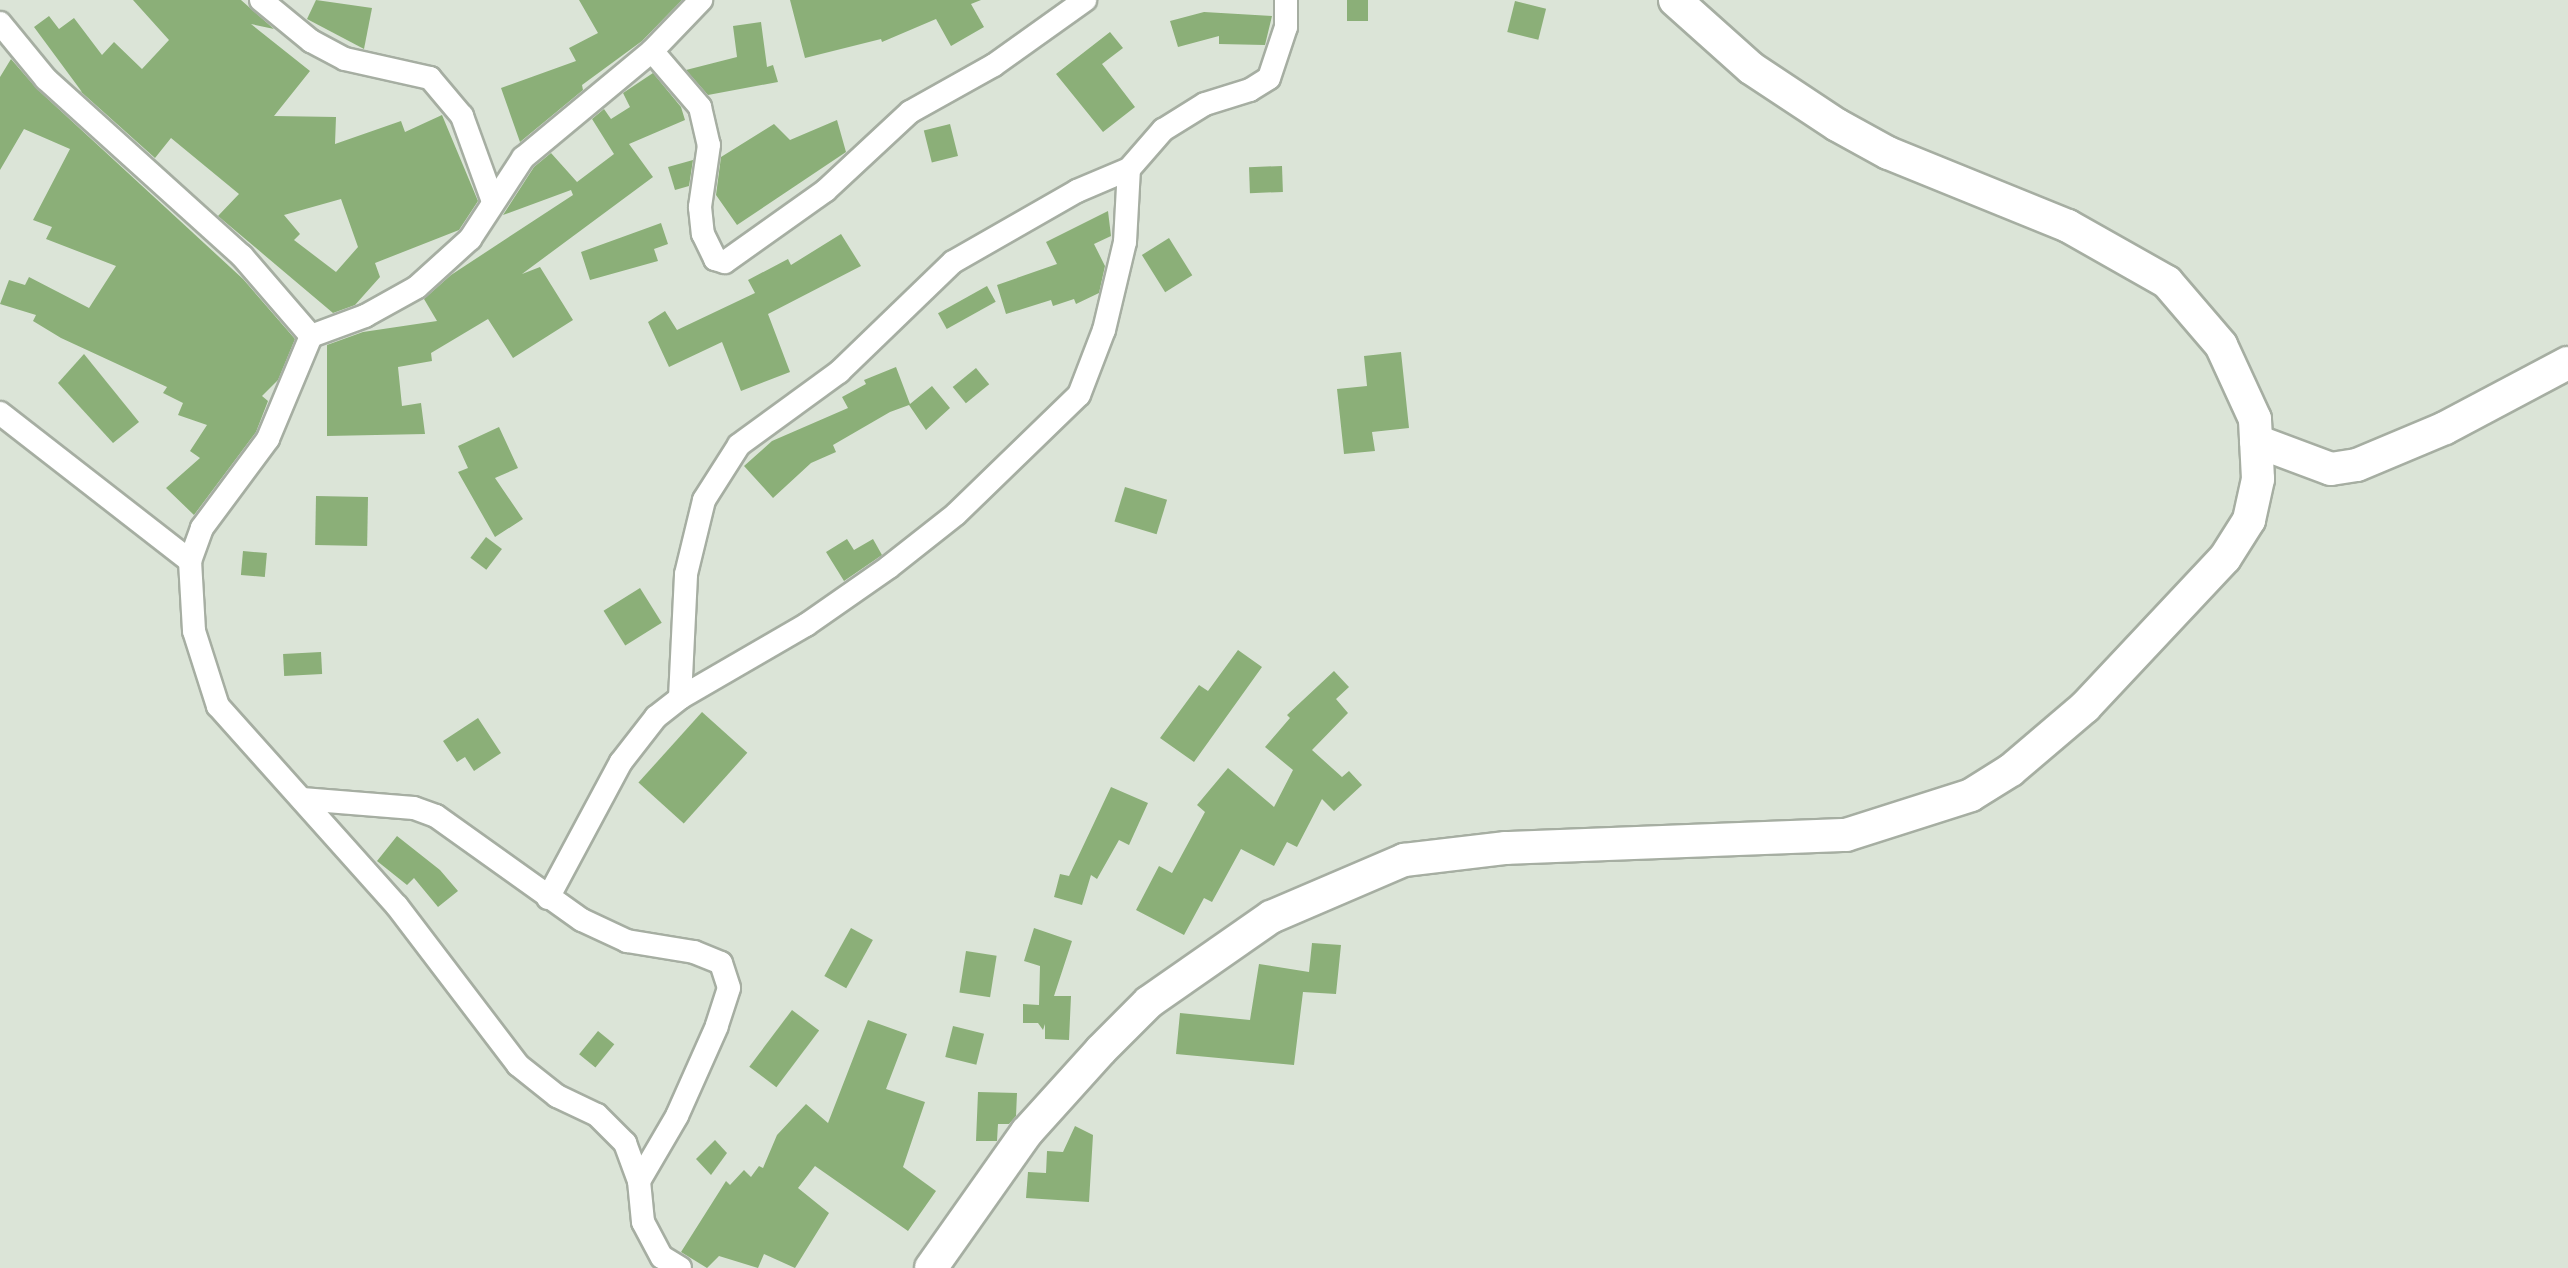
<!DOCTYPE html>
<html>
<head>
<meta charset="utf-8">
<style>
  body { margin:0 }
  #map { position:relative; width:2568px; height:1268px; overflow:hidden; background:#dbe4d7; font-family:Overpass,sans-serif }
  div>[style] { position:absolute }
  [style*='--x'] { left:calc(var(--x)*1px); top:calc(var(--y)*1px); width:calc(var(--w)*1px); rotate:calc(var(--a)*1deg) }
  .building>* { inset:0; background:#8baf78; transform-origin:0 0 }
  .roads { filter:drop-shadow(2px 0 #a6aea2) drop-shadow(-2px 0 #a6aea2) drop-shadow(0 2px #a6aea2) drop-shadow(0 -2px #a6aea2) }
  .street>* { height:22px; margin:-11px; padding:0 11px; transform-origin:11px; border-radius:11px; background:#fff }
  .secondary>* { height:32px; margin:-16px; padding:0 16px; transform-origin:16px; border-radius:16px; background:#fff }
  span { translate:-50% -50%; white-space:nowrap; text-align:center; line-height:1.15; -webkit-text-stroke:7px #e9f1e4; paint-order:stroke }
</style>
</head>
<body>
<div id="map">
  <div class="building">
    <div style="clip-path:polygon(evenodd,133px 0,241px 0,274px 29px,251px 24px,310px 71px,274px 116px,336px 117px,335px 144px,401px 121px,405px 132px,442px 115px,478px 201px,459px 230px,375px 263px,380px 277px,355px 305px,333px 313px,218px 216px,239px 194px,171px 138px,155px 158px,79px 90px,82px 92px,34px 27px,49px 16px,59px 29px,74px 18px,102px 55px,114px 42px,142px 69px,169px 40px,133px 0,341px 199px,358px 247px,336px 272px,294px 240px,300px 234px,284px 215px,341px 199px)"></div>
    <div style="clip-path:polygon(316px 0,372px 8px,364px 49px,307px 19px)"></div>
    <div style="clip-path:polygon(579px 0,682px 0,642px 41px,582px 85px,583px 90px,520px 142px,501px 88px,576px 61px,569px 48px,598px 33px)"></div>
    <div style="clip-path:polygon(790px 0,981px 0,971px 4px,984px 27px,951px 46px,936px 19px,882px 42px,881px 39px,805px 58px)"></div>
    <div style="left:1347px;top:0;width:21px;height:21px"></div>
    <div style="left:1515px;top:1px;width:32px;height:32px;rotate:14deg"></div>
    <div style="clip-path:polygon(1204px 12px,1272px 16px,1265px 45px,1219px 44px,1219px 36px,1178px 47px,1170px 21px)"></div>
    <div style="clip-path:polygon(761px 22px,767px 67px,773px 65px,778px 82px,708px 95px,686px 70px,737px 57px,733px 26px)"></div>
    <div style="clip-path:polygon(1110px 32px,1123px 48px,1102px 64px,1135px 107px,1103px 132px,1056px 74px)"></div>
    <div style="clip-path:polygon(11px 59px,37px 89px,243px 279px,295px 339px,278px 380px,262px 396px,268px 401px,256px 432px,194px 515px,166px 488px,200px 458px,190px 451px,207px 425px,178px 415px,183px 403px,163px 393px,167px 387px,61px 338px,33px 321px,36px 315px,0 304px,9px 280px,25px 285px,29px 277px,89px 308px,116px 266px,46px 239px,52px 227px,33px 220px,70px 149px,24px 129px,0 170px,0 77px)"></div>
    <div style="clip-path:polygon(653px 73px,681px 107px,685px 120px,629px 144px,653px 177px,522px 274px,540px 267px,573px 320px,513px 358px,488px 319px,431px 353px,432px 361px,398px 367px,402px 406px,421px 403px,425px 434px,327px 436px,327px 345px,363px 332px,437px 321px,424px 299px,451px 275px,573px 195px,571px 190px,503px 215px,534px 167px,551px 153px,577px 182px,614px 154px,592px 119px,604px 109px,611px 119px,630px 107px,623px 93px)"></div>
    <div style="clip-path:polygon(837px 120px,846px 152px,737px 225px,716px 195px,721px 157px,774px 124px,790px 140px)"></div>
    <div style="left:950px;top:124px;width:33px;height:27px;rotate:76deg"></div>
    <div style="clip-path:polygon(693px 160px,689px 186px,675px 190px,668px 167px)"></div>
    <div style="left:1282px;top:166px;width:26px;height:33px;rotate:88deg"></div>
    <div style="clip-path:polygon(1108px 211px,1111px 236px,1094px 244px,1105px 266px,1099px 293px,1076px 304px,1074px 299px,1053px 306px,1051px 300px,1006px 314px,997px 285px,1057px 264px,1046px 242px)"></div>
    <div style="clip-path:polygon(661px 223px,668px 244px,654px 249px,658px 261px,590px 280px,581px 252px)"></div>
    <div style="clip-path:polygon(841px 234px,861px 266px,768px 314px,790px 372px,741px 391px,722px 342px,669px 367px,648px 322px,665px 311px,677px 330px,755px 293px,748px 280px,788px 259px,791px 265px)"></div>
    <div style="left:1169px;top:238px;width:44px;height:32px;rotate:58deg"></div>
    <div style="left:987px;top:286px;width:18px;height:56px;rotate:61deg"></div>
    <div style="clip-path:polygon(1401px 352px,1409px 428px,1372px 432px,1375px 451px,1344px 454px,1337px 389px,1367px 386px,1364px 356px)"></div>
    <div style="clip-path:polygon(84px 354px,139px 422px,113px 443px,58px 383px)"></div>
    <div style="clip-path:polygon(896px 367px,910px 404px,932px 386px,950px 408px,926px 430px,909px 405px,890px 412px,833px 445px,836px 452px,811px 463px,773px 498px,744px 466px,772px 441px,848px 408px,842px 397px,866px 384px,864px 380px)"></div>
    <div style="left:976px;top:368px;width:21px;height:30px;rotate:51deg"></div>
    <div style="clip-path:polygon(499px 427px,518px 468px,495px 478px,523px 519px,495px 537px,458px 472px,468px 468px,458px 446px)"></div>
    <div style="left:1125px;top:487px;width:44px;height:36px;rotate:17deg"></div>
    <div style="left:316px;top:496px;width:52px;height:49px;rotate:1deg"></div>
    <div style="left:486px;top:537px;width:20px;height:26px;rotate:37deg"></div>
    <div style="clip-path:polygon(847px 539px,854px 550px,873px 539px,882px 555px,844px 581px,826px 552px)"></div>
    <div style="left:243px;top:551px;width:24px;height:24px;rotate:5deg"></div>
    <div style="left:640px;top:588px;width:41px;height:43px;rotate:58deg"></div>
    <div style="clip-path:polygon(1238px 650px,1262px 667px,1194px 762px,1160px 738px,1199px 685px,1208px 691px)"></div>
    <div style="left:321px;top:652px;width:22px;height:38px;rotate:87deg"></div>
    <div style="clip-path:polygon(1334px 671px,1349px 687px,1336px 699px,1348px 713px,1312px 750px,1342px 777px,1349px 771px,1362px 785px,1334px 811px,1322px 799px,1297px 847px,1287px 842px,1274px 866px,1241px 849px,1212px 902px,1204px 898px,1184px 935px,1136px 910px,1159px 866px,1172px 873px,1205px 812px,1197px 805px,1228px 768px,1274px 807px,1293px 770px,1265px 747px,1290px 718px,1287px 715px)"></div>
    <div style="left:702px;top:712px;width:61px;height:95px;rotate:42deg"></div>
    <div style="clip-path:polygon(478px 718px,501px 753px,474px 771px,465px 757px,457px 762px,443px 741px)"></div>
    <div style="clip-path:polygon(1111px 787px,1148px 803px,1129px 845px,1119px 840px,1097px 879px,1091px 875px,1082px 905px,1054px 897px,1060px 874px,1069px 876px)"></div>
    <div style="clip-path:polygon(397px 836px,440px 870px,458px 891px,438px 907px,414px 878px,407px 885px,377px 861px)"></div>
    <div style="left:851px;top:928px;width:25px;height:55px;rotate:29deg"></div>
    <div style="clip-path:polygon(1034px 928px,1072px 941px,1054px 996px,1071px 996px,1069px 1040px,1045px 1039px,1045px 1024px,1043px 1030px,1038px 1023px,1023px 1023px,1023px 1004px,1039px 1005px,1040px 966px,1024px 961px)"></div>
    <div style="clip-path:polygon(1312px 943px,1341px 945px,1336px 994px,1303px 992px,1294px 1065px,1176px 1054px,1180px 1013px,1250px 1020px,1259px 964px,1309px 972px)"></div>
    <div style="left:966px;top:951px;width:31px;height:42px;rotate:9deg"></div>
    <div style="left:792px;top:1010px;width:34px;height:71px;rotate:37deg"></div>
    <div style="clip-path:polygon(868px 1020px,907px 1034px,886px 1089px,925px 1102px,903px 1167px,936px 1191px,908px 1231px,815px 1166px,798px 1188px,829px 1213px,795px 1268px,764px 1254px,758px 1268px,719px 1256px,707px 1268px,681px 1252px,726px 1181px,730px 1185px,744px 1170px,751px 1177px,759px 1166px,763px 1168px,777px 1135px,806px 1104px,828px 1123px)"></div>
    <div style="left:953px;top:1026px;width:32px;height:32px;rotate:14deg"></div>
    <div style="left:598px;top:1031px;width:21px;height:30px;rotate:39deg"></div>
    <div style="clip-path:polygon(978px 1092px,1017px 1093px,1016px 1116px,1009px 1124px,998px 1124px,997px 1141px,976px 1141px)"></div>
    <div style="clip-path:polygon(1075px 1126px,1093px 1135px,1089px 1202px,1026px 1198px,1028px 1172px,1046px 1173px,1047px 1151px,1063px 1152px)"></div>
    <div style="clip-path:polygon(715px 1140px,727px 1153px,711px 1175px,696px 1159px)"></div>
  </div>
  <div class="roads">
    <div class="street">
      <div style="--x:261;--y:0;--w:65;--a:39.4"></div>
      <div style="--x:311;--y:41;--w:38;--a:28"></div>
      <div style="--x:345;--y:59;--w:87;--a:12.6"></div>
      <div style="--x:430;--y:78;--w:50;--a:49.9"></div>
      <div style="--x:462;--y:116;--w:88;--a:70.1"></div>
      <div style="--x:0;--y:23;--w:72;--a:50.6"></div>
      <div style="--x:46;--y:79;--w:264;--a:42.1"></div>
      <div style="--x:242;--y:256;--w:106;--a:49.2"></div>
      <div style="--x:311;--y:336;--w:58;--a:-20.3"></div>
      <div style="--x:365;--y:316;--w:60;--a:-29.1"></div>
      <div style="--x:417;--y:287;--w:72;--a:-42.2"></div>
      <div style="--x:470;--y:239;--w:97;--a:-56.8"></div>
      <div style="--x:523;--y:158;--w:168;--a:-39.7"></div>
      <div style="--x:652;--y:51;--w:71;--a:-46.1"></div>
      <div style="--x:652;--y:51;--w:74;--a:49.4"></div>
      <div style="--x:700;--y:107;--w:39;--a:77"></div>
      <div style="--x:709;--y:145;--w:63;--a:98.3"></div>
      <div style="--x:700;--y:207;--w:27;--a:84"></div>
      <div style="--x:703;--y:234;--w:28;--a:64"></div>
      <div style="--x:715;--y:259;--w:10;--a:17"></div>
      <div style="--x:725;--y:262;--w:123;--a:-35.4"></div>
      <div style="--x:825;--y:191;--w:116;--a:-42.9"></div>
      <div style="--x:910;--y:112;--w:96;--a:-29.2"></div>
      <div style="--x:994;--y:65;--w:112;--a:-35.5"></div>
      <div style="--x:311;--y:336;--w:112;--a:112.7"></div>
      <div style="--x:268;--y:439;--w:111;--a:126.6"></div>
      <div style="--x:202;--y:528;--w:35;--a:110"></div>
      <div style="--x:190;--y:561;--w:70;--a:86.7"></div>
      <div style="--x:194;--y:631;--w:79;--a:72.3"></div>
      <div style="--x:218;--y:706;--w:268;--a:48.2"></div>
      <div style="--x:397;--y:906;--w:200;--a:52.7"></div>
      <div style="--x:518;--y:1065;--w:50;--a:38.5"></div>
      <div style="--x:557;--y:1096;--w:44;--a:25.4"></div>
      <div style="--x:597;--y:1115;--w:40;--a:45"></div>
      <div style="--x:625;--y:1143;--w:40;--a:69.8"></div>
      <div style="--x:639;--y:1181;--w:41;--a:84.4"></div>
      <div style="--x:643;--y:1222;--w:40;--a:62"></div>
      <div style="--x:662;--y:1257;--w:21;--a:31"></div>
      <div style="--x:0;--y:413;--w:241;--a:37.9"></div>
      <div style="--x:680;--y:698;--w:124;--a:-87.2"></div>
      <div style="--x:686;--y:574;--w:76;--a:-76.3"></div>
      <div style="--x:704;--y:500;--w:65;--a:-57.5"></div>
      <div style="--x:739;--y:445;--w:124;--a:-36.1"></div>
      <div style="--x:839;--y:372;--w:158;--a:-44"></div>
      <div style="--x:953;--y:262;--w:143;--a:-29.8"></div>
      <div style="--x:1077;--y:191;--w:56;--a:-22.9"></div>
      <div style="--x:302;--y:799;--w:112;--a:4.6"></div>
      <div style="--x:414;--y:808;--w:23;--a:20"></div>
      <div style="--x:436;--y:816;--w:179;--a:35.5"></div>
      <div style="--x:582;--y:920;--w:50;--a:25"></div>
      <div style="--x:627;--y:941;--w:68;--a:9.3"></div>
      <div style="--x:694;--y:952;--w:29;--a:22"></div>
      <div style="--x:721;--y:963;--w:26;--a:72"></div>
      <div style="--x:729;--y:988;--w:40;--a:108"></div>
      <div style="--x:717;--y:1026;--w:98;--a:114"></div>
      <div style="--x:677;--y:1116;--w:75;--a:120.3"></div>
      <div style="--x:548;--y:898;--w:154;--a:-61.8"></div>
      <div style="--x:621;--y:762;--w:57;--a:-52.1"></div>
      <div style="--x:656;--y:717;--w:31;--a:-38"></div>
      <div style="--x:680;--y:698;--w:146;--a:-30.1"></div>
      <div style="--x:806;--y:625;--w:101;--a:-34.9"></div>
      <div style="--x:889;--y:567;--w:85;--a:-38.3"></div>
      <div style="--x:956;--y:514;--w:171;--a:-44.1"></div>
      <div style="--x:1079;--y:395;--w:70;--a:-69"></div>
      <div style="--x:1104;--y:330;--w:90;--a:-76.6"></div>
      <div style="--x:1125;--y:242;--w:73;--a:-86.9"></div>
      <div style="--x:1129;--y:169;--w:52;--a:-48.9"></div>
      <div style="--x:1163;--y:130;--w:49;--a:-31.8"></div>
      <div style="--x:1205;--y:104;--w:47;--a:-17.3"></div>
      <div style="--x:1250;--y:90;--w:22;--a:-32"></div>
      <div style="--x:1269;--y:78;--w:54;--a:-71.6"></div>
      <div style="--x:1286;--y:27;--w:27;--a:-90"></div>
    </div>
    <div class="secondary">
      <div style="--x:2256;--y:441;--w:80;--a:20.5"></div>
      <div style="--x:2331;--y:469;--w:26;--a:-9"></div>
      <div style="--x:2357;--y:465;--w:95;--a:-22.8"></div>
      <div style="--x:2445;--y:428;--w:139;--a:-27.9"></div>
      <div style="--x:931;--y:1268;--w:166;--a:-54.8"></div>
      <div style="--x:1027;--y:1132;--w:110;--a:-47.9"></div>
      <div style="--x:1101;--y:1050;--w:68;--a:-45"></div>
      <div style="--x:1149;--y:1002;--w:149;--a:-34.9"></div>
      <div style="--x:1271;--y:917;--w:145;--a:-23.2"></div>
      <div style="--x:1404;--y:860;--w:103;--a:-6.7"></div>
      <div style="--x:1506;--y:848;--w:340;--a:-2.2"></div>
      <div style="--x:1846;--y:835;--w:131;--a:-17.7"></div>
      <div style="--x:1971;--y:795;--w:47;--a:-32"></div>
      <div style="--x:2011;--y:770;--w:97;--a:-40.4"></div>
      <div style="--x:2085;--y:707;--w:204;--a:-46.8"></div>
      <div style="--x:2225;--y:558;--w:45;--a:-57.7"></div>
      <div style="--x:2249;--y:520;--w:42;--a:-77.6"></div>
      <div style="--x:2258;--y:479;--w:60;--a:-92.9"></div>
      <div style="--x:2255;--y:419;--w:81;--a:-114.7"></div>
      <div style="--x:2221;--y:345;--w:83;--a:-130.6"></div>
      <div style="--x:2167;--y:282;--w:114;--a:-150.5"></div>
      <div style="--x:2068;--y:226;--w:194;--a:-157.9"></div>
      <div style="--x:1888;--y:153;--w:58;--a:-151.2"></div>
      <div style="--x:1837;--y:125;--w:103;--a:-146.5"></div>
      <div style="--x:1751;--y:68;--w:102;--a:-138.2"></div>
    </div>
  </div>
</div>
</body>
</html>
